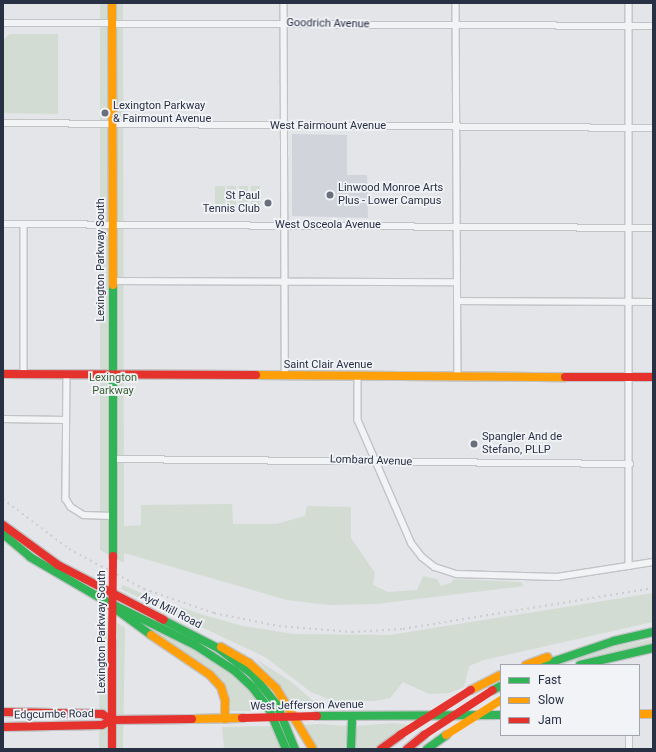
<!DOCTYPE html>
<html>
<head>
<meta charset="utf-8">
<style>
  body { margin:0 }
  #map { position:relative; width:656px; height:752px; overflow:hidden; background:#e3e5e8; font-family:Roboto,sans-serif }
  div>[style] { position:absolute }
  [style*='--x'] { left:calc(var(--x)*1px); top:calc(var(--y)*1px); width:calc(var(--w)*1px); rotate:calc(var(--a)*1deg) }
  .built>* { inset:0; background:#d1d4db }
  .green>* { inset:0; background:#d2dcd3; transform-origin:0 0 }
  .roads { filter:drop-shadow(1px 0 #c1c3c6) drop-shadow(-1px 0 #c1c3c6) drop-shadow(0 1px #c1c3c6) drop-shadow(0 -1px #c1c3c6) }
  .street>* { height:5.5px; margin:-2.75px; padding:0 2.75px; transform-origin:2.75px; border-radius:2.75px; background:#f2f3f5 }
  .fast>* { height:8px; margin:-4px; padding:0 4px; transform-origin:4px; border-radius:4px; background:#30b455 }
  .slow>* { height:8px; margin:-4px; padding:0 4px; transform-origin:4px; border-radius:4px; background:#ff9f0a }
  .jam>* { height:8px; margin:-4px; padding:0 4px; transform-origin:4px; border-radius:4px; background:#e5322d }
  .rail>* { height:1.5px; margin-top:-0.75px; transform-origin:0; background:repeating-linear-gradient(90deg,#cbcdd0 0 2px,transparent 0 6px) }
  .slow-bridge>* { height:8px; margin:-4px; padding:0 4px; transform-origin:4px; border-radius:4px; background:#ff9f0a }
  .jam-bridge>* { height:8px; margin:-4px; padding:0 4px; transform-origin:4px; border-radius:4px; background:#e5322d }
  .dots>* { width:11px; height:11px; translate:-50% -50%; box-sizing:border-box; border:2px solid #f1f3f7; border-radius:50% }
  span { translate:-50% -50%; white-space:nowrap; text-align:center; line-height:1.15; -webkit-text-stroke:3.5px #f1f3f7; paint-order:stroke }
  .street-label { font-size:11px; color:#283043 }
  .poi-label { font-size:11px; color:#283043 }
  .left { translate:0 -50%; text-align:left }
  .right { translate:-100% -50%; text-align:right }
  .park-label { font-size:11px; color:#3a5f35 }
  .frame { position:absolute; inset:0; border:4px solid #283043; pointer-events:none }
  .legend { position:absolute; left:500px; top:664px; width:140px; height:72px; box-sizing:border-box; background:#f1f3f7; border:1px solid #a1a5af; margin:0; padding:5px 7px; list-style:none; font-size:12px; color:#283043 }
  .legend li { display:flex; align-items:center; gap:8px; height:20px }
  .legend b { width:20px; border:1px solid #a1a5af }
</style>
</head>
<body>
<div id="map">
  <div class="built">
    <div style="clip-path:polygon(292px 134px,347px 135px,347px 175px,367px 175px,368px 218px,292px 216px)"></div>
  </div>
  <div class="green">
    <div style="clip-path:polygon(100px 3px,123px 3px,124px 526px,141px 525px,141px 505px,232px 504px,233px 524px,276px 524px,305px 516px,307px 506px,351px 507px,351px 538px,375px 573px,373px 585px,388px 592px,417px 590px,423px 576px,437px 579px,441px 586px,451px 583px,454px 579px,521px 582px,524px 586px,376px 604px,328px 605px,287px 600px,124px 553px,124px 563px,100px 550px)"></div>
    <div style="clip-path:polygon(10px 34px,58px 34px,58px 114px,3px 113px,3px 40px)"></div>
    <div style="left:215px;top:186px;width:10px;height:21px"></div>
    <div style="left:227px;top:186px;width:9px;height:21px"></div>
    <div style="left:239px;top:186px;width:9px;height:21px"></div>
    <div style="left:251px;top:186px;width:9px;height:21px"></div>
    <div style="clip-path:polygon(123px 585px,155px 599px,207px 616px,243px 626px,293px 634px,390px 635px,653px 593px,653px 622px,484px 660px,469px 666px,464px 687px,449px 693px,429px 694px,403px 682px,390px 698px,374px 701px,333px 701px,311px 692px,265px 657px,121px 589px)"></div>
    <div style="clip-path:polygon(100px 612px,125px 628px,123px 749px,99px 749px)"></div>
    <div style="clip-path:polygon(132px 620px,204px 653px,236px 674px,267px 711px,229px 711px,224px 686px,215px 674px)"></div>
    <div style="clip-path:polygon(653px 639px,653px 643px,559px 665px,616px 646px)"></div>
    <div style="clip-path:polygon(256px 659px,293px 683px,320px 707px,318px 710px,295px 710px,279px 685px)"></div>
    <div style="clip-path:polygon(394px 723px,408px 725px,375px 749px,356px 749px,357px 742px,355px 726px)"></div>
    <div style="clip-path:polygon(318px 724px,348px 726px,348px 749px,319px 749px,304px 725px)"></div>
    <div style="clip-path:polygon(275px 726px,283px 749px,224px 749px,222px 727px)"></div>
  </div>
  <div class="roads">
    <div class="street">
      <div style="--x:284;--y:3;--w:373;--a:89.8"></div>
      <div style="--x:456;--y:3;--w:373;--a:89.7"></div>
      <div style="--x:629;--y:3;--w:563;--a:90"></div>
      <div style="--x:3;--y:23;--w:650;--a:0.26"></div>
      <div style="--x:3;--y:123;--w:650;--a:0.44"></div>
      <div style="--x:3;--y:224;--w:650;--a:0.35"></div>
      <div style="--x:24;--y:225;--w:149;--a:90"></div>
      <div style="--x:112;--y:281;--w:345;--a:0.2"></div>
      <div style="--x:457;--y:301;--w:196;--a:0.3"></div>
      <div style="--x:67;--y:374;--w:125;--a:90.5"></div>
      <div style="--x:66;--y:499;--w:9;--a:58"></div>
      <div style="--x:71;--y:507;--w:15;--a:32"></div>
      <div style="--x:84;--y:515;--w:28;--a:2"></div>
      <div style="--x:358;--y:376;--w:44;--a:90"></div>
      <div style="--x:358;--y:420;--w:135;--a:66.5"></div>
      <div style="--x:412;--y:544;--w:16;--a:52"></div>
      <div style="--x:422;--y:557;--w:16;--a:38"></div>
      <div style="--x:435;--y:567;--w:23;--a:18"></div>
      <div style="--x:457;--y:574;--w:100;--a:1.7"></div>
      <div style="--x:557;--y:577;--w:97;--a:-8.9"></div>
      <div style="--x:3;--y:419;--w:63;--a:0.9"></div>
      <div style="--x:112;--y:459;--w:518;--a:0.55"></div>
      <div style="--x:629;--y:749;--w:14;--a:-90"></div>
    </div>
    <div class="fast">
      <div style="--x:113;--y:285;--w:271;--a:90"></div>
      <div style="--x:3;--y:534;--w:35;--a:40"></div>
      <div style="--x:30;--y:557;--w:83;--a:30.3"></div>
      <div style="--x:102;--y:599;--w:61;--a:36.3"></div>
      <div style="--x:102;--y:599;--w:104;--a:26.3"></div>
      <div style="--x:195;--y:645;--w:48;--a:33"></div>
      <div style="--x:235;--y:671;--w:25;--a:43"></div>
      <div style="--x:253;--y:688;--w:26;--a:53"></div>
      <div style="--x:269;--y:709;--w:43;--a:67"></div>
      <div style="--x:159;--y:618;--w:66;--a:27"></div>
      <div style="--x:218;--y:648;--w:43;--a:37.4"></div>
      <div style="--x:252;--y:674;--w:40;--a:51"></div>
      <div style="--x:277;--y:705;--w:48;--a:67.8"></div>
      <div style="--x:543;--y:665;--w:75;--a:-18.7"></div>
      <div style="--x:614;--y:641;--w:40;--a:-13"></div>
      <div style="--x:580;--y:665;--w:75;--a:-13.1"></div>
      <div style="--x:493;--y:690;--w:9;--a:-27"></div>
      <div style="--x:317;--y:716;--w:184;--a:-0.3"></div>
      <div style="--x:351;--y:749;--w:33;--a:-88"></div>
      <div style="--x:427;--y:749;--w:24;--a:-36"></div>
    </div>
    <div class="slow">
      <div style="--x:112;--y:3;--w:282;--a:89.8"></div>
      <div style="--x:256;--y:375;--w:309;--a:0.4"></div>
      <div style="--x:151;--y:635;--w:71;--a:34.1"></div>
      <div style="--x:210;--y:675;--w:16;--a:47"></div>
      <div style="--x:221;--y:687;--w:14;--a:73"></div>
      <div style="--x:225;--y:700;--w:19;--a:90"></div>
      <div style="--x:221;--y:647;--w:32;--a:30"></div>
      <div style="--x:249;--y:663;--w:37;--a:43"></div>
      <div style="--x:276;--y:688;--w:71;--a:58.8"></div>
      <div style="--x:526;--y:665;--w:23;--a:-20"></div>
      <div style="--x:471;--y:690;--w:34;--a:-27"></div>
      <div style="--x:639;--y:714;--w:14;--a:0"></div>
      <div style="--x:192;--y:719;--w:50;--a:-1.1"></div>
    </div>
    <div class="jam">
      <div style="--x:3;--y:374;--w:253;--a:0.2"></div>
      <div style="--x:565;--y:377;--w:88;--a:0"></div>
      <div style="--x:3;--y:525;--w:68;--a:36"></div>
      <div style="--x:58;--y:565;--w:119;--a:27.4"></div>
      <div style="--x:112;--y:642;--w:107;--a:90"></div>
      <div style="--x:3;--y:712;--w:99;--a:1.2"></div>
      <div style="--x:102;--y:714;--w:12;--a:31"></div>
      <div style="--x:3;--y:727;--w:99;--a:-1.2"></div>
      <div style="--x:102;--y:725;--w:11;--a:-27"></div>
      <div style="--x:112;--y:720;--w:80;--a:-0.7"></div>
      <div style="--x:381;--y:749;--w:24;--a:-36"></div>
      <div style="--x:407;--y:749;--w:22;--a:-39"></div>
    </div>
  </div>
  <div class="rail">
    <div style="--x:3;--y:499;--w:83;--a:37.1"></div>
    <div style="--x:69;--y:549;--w:85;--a:28.1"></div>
    <div style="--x:144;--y:589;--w:74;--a:18.9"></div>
    <div style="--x:214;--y:613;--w:66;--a:11.3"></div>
    <div style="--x:279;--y:626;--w:73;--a:4.7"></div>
    <div style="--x:352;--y:632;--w:51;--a:-3.4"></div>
    <div style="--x:403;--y:629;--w:253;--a:-9.3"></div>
  </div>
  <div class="slow-bridge">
    <div style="--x:446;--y:735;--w:65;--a:-32.5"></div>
  </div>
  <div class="jam-bridge">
    <div style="--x:112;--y:642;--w:86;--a:-89.3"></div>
    <div style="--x:242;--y:718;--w:75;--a:-1.5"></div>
    <div style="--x:400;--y:735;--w:84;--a:-32.4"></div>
    <div style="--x:424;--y:735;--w:82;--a:-33.1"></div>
  </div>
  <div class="dots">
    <div style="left:105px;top:113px;background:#696f7d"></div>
    <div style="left:330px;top:195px;background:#696f7d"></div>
    <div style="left:268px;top:203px;background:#696f7d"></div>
    <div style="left:474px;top:444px;background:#696f7d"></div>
  </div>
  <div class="street-label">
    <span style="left:328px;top:24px;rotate:1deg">Goodrich Avenue</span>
    <span style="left:328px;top:126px">West Fairmount Avenue</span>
    <span style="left:328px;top:225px">West Osceola Avenue</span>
    <span style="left:101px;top:260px;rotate:-90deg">Lexington Parkway South</span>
    <span style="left:328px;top:365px">Saint Clair Avenue</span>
    <span style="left:371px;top:461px;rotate:2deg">Lombard Avenue</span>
    <span style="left:171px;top:611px;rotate:27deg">Ayd Mill Road</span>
    <span style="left:102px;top:632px;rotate:-90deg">Lexington Parkway South</span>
    <span style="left:307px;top:706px;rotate:-1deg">West Jefferson Avenue</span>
    <span style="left:54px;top:715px;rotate:-1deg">Edgcumbe Road</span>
  </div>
  <div class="poi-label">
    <span class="left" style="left:113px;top:113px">Lexington Parkway<br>&amp; Fairmount Avenue</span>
    <span class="left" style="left:338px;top:195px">Linwood Monroe Arts<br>Plus - Lower Campus</span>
    <span class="right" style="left:260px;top:203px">St Paul<br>Tennis Club</span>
    <span class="left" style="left:482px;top:444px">Spangler And de<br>Stefano, PLLP</span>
  </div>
  <div class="park-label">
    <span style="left:113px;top:385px">Lexington<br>Parkway</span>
  </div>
  <div class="frame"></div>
  <ul class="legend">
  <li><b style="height:5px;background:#30b455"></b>Fast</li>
  <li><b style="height:5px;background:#ff9f0a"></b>Slow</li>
  <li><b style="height:5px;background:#e5322d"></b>Jam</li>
  </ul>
</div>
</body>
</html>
